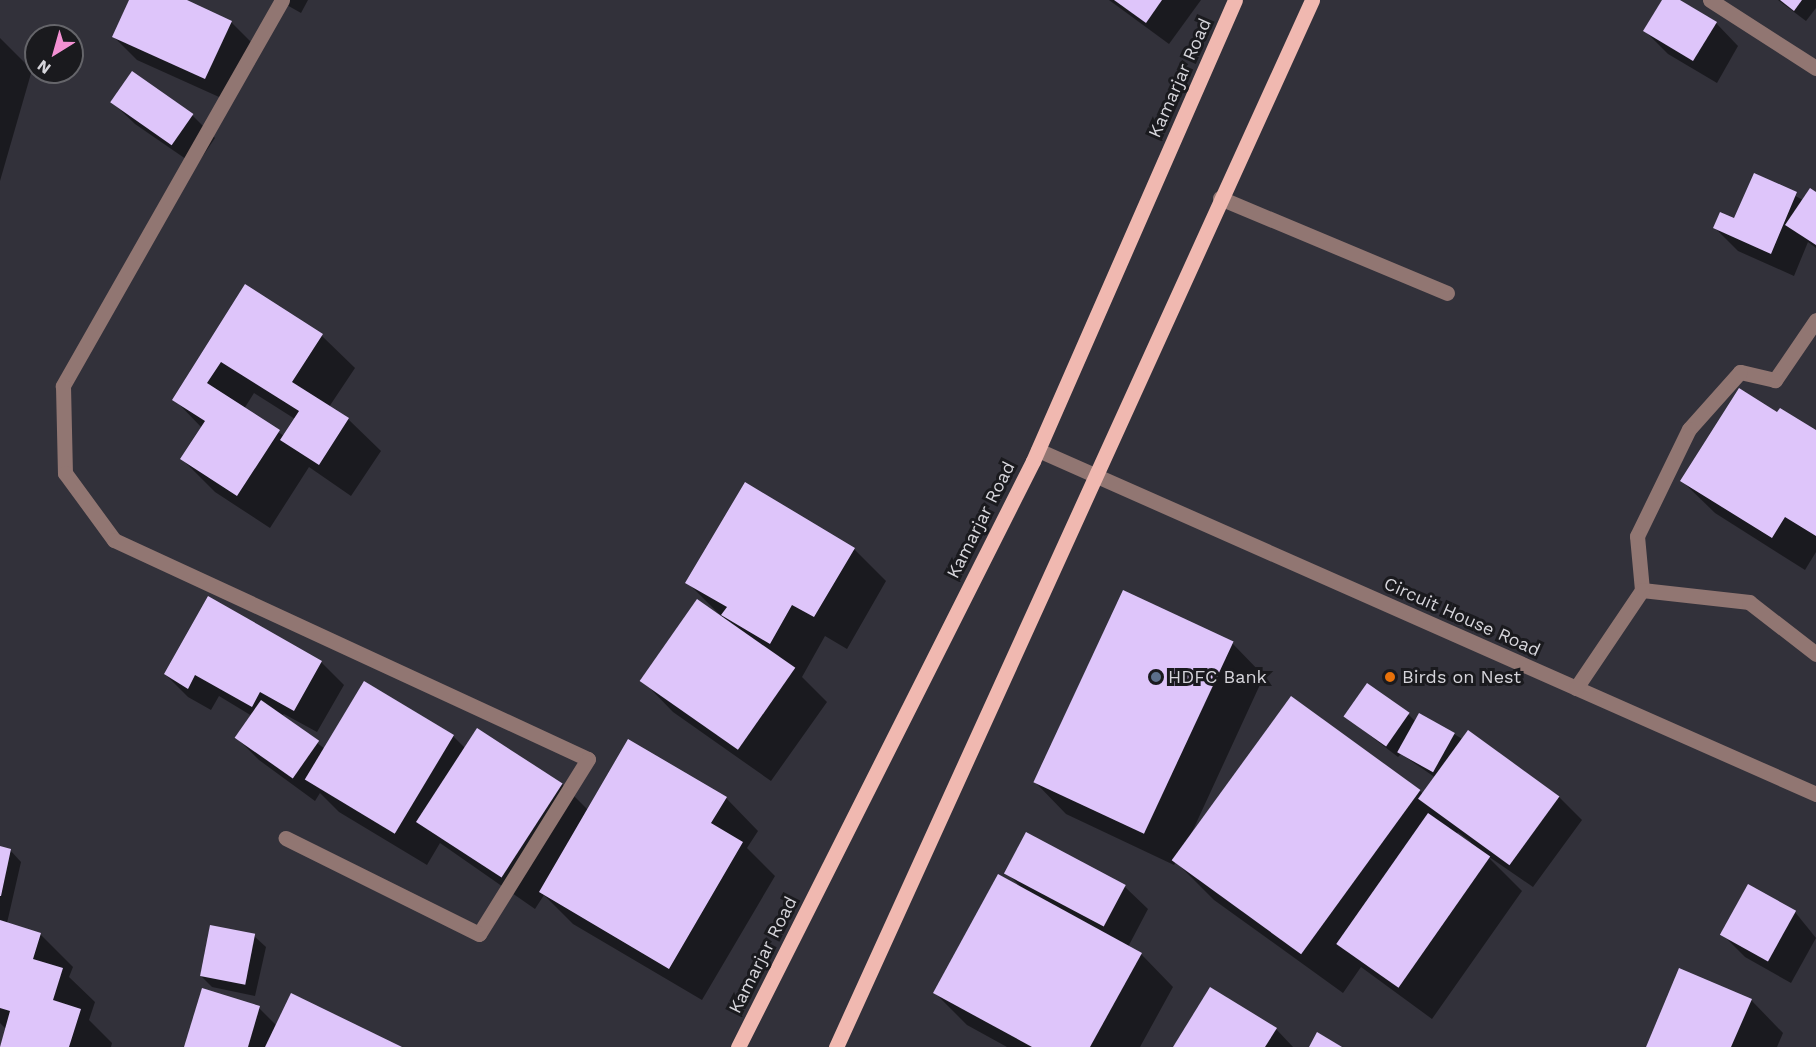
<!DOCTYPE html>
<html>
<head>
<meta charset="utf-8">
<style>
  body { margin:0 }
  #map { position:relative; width:1816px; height:1047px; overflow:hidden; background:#32313a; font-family:"Work Sans",sans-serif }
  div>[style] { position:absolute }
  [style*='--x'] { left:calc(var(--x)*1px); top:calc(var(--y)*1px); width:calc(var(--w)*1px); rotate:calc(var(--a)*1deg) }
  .shadow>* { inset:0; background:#0007 }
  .building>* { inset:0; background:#dec5fa; transform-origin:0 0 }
  .minor>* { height:15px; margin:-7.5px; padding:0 7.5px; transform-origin:7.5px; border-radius:7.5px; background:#917672 }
  .major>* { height:15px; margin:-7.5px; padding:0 7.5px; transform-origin:7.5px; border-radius:7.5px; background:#f0b8b0 }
  .dots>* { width:16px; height:16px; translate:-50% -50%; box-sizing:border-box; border:3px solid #1a1a1e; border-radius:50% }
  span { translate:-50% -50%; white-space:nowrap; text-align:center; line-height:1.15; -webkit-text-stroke:6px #1a1a1e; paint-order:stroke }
  .street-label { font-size:18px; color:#d6d5db }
  .poi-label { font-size:18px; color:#d6d5db }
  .left { translate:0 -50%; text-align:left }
  .north { position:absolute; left:24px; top:24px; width:60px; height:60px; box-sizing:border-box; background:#1a1a1e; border:2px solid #65656a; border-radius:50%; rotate:217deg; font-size:16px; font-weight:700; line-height:24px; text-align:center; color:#d6d5db }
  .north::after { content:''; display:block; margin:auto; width:21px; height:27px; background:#f491d4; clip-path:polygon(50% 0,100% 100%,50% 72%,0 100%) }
</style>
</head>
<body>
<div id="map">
  <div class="shadow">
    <div style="clip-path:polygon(131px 0,183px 0,231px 22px,254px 45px,228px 101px,137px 60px,114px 37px)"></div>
    <div style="clip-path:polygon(278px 0,308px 0,301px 13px)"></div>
    <div style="clip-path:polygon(1109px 0,1201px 0,1169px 44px)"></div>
    <div style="clip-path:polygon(1663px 0,1677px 0,1716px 23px,1738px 46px,1717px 83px,1668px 54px,1645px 31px)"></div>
    <div style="clip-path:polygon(1778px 0,1816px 0,1816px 8px,1806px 21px)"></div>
    <div style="clip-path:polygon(0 38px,32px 70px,0 181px)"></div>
    <div style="clip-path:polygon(132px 73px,192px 115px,215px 138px,196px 166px,135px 124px,112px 102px)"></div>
    <div style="clip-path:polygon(1755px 175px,1803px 200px,1816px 194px,1816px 248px,1808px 242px,1794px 276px,1738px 251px,1715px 228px,1735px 220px)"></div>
    <div style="clip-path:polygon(evenodd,246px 286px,322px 336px,355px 368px,329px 407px,348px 419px,381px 451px,351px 496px,309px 467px,270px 528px,215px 492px,182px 459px,202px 428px,174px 399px,246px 286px,254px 393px,295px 419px,284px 436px,244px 409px,254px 393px)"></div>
    <div style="clip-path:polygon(1777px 415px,1816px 432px,1816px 552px,1805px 570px,1715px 513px,1682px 481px)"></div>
    <div style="clip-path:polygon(854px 549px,886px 581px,847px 649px,825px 636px,802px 677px,827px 702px,771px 781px,673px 712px,641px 679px,720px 615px,687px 582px)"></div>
    <div style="clip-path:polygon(evenodd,1232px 643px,1264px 676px,1187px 843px,1420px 791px,1424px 795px,1436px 778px,1401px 754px,1398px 757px,1346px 717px,1409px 715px,1416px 722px,1454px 734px,1559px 797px,1582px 820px,1533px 887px,1485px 854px,1522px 891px,1432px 1019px,1361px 967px,1343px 993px,1214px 900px,1176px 862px,1174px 865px,1066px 814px,1034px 781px,1232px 643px,1458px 832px,1471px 842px,1470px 844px,1456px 835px,1458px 832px)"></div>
    <div style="clip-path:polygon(321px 662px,344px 685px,317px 732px,284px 714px,282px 716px,325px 749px,453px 736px,466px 749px,562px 784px,588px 810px,726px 798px,758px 831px,747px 848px,775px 876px,702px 1000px,573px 924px,544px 895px,535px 909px,440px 843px,427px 865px,339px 812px,320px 793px,315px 801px,259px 760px,236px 737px,252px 716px,219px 696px,211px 710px,188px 697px,165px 674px)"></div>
    <div style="clip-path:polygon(1027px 834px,1125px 887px,1148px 909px,1128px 947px,1141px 954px,1173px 987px,1140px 1047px,1007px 1047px,967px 1025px,934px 992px,1021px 887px,1007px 873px)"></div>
    <div style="clip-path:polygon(0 848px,10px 850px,21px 862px,7px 923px,40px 934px,73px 967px,69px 977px,95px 1002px,89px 1020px,112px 1043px,111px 1047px,0 1047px,6px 1029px,0 1023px)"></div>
    <div style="clip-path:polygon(1795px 912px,1816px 938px,1791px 983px,1745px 957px,1722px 934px)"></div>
    <div style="clip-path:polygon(254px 936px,266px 947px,255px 996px,212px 987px,200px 975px)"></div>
    <div style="clip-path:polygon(1751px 1000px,1783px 1033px,1777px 1047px,1648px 1047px)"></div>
    <div style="clip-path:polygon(259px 1008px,277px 1026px,398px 1047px,185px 1047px)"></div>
    <div style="clip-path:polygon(1276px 1029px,1293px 1047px,1175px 1047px)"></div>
  </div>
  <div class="building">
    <div style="clip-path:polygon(129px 0,187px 0,232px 21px,205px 79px,112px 37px)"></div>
    <div style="clip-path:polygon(1114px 0,1162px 0,1146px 23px)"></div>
    <div style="clip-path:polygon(1662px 0,1680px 0,1717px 22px,1693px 61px,1643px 31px)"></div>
    <div style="clip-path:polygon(1780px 0,1802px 0,1794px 11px)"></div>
    <div style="left:132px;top:71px;width:75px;height:38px;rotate:35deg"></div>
    <div style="clip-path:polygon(1754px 173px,1797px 192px,1771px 254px,1713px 228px,1720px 212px,1734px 218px)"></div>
    <div style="clip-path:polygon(1810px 188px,1816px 192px,1816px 245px,1785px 225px)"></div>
    <div style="clip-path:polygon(245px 284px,323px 334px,292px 382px,349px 418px,319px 465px,280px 440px,299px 411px,221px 362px,207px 383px,280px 430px,237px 496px,180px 459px,205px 421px,172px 400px)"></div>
    <div style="clip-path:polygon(1739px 388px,1777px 412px,1780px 408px,1816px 430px,1816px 536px,1785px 517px,1772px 538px,1680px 481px)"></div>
    <div style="clip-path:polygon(745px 482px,855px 548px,814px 617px,792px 605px,770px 644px,721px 615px,727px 607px,685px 583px)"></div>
    <div style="left:1123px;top:590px;width:122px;height:212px;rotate:25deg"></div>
    <div style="clip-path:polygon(208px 596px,322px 661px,294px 711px,260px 692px,252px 707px,195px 675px,188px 689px,164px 674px)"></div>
    <div style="left:697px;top:599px;width:120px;height:100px;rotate:35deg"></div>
    <div style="left:364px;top:681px;width:105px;height:115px;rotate:31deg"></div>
    <div style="left:1367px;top:683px;width:52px;height:41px;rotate:35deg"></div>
    <div style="left:1291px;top:696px;width:160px;height:203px;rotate:36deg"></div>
    <div style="left:261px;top:700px;width:71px;height:46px;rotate:35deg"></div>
    <div style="left:1419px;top:713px;width:41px;height:45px;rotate:29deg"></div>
    <div style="left:477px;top:728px;width:102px;height:112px;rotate:33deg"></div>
    <div style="left:1468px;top:730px;width:113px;height:85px;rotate:36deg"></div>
    <div style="clip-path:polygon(628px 739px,727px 797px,711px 823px,743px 842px,669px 969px,539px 892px)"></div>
    <div style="left:1428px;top:813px;width:76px;height:160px;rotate:35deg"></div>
    <div style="left:1026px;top:832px;width:113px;height:47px;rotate:28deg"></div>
    <div style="clip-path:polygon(0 846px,11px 849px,1px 896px,0 896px)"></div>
    <div style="clip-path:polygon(998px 874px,1142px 953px,1090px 1047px,1032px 1047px,933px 993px)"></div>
    <div style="left:1748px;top:884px;width:55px;height:58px;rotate:29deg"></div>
    <div style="clip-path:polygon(0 920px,41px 933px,33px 959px,63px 968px,53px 1000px,81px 1009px,69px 1047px,0 1047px,10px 1011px,0 1008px)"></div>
    <div style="left:210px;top:925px;width:46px;height:52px;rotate:11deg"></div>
    <div style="clip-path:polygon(1679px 968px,1752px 999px,1731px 1047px,1646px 1047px)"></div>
    <div style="clip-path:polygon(1210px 987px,1277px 1028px,1265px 1047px,1173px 1047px)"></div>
    <div style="clip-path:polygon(202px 988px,260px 1006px,248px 1047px,184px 1047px)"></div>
    <div style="clip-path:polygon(291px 993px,402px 1047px,265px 1047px)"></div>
    <div style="clip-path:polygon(1317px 1032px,1342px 1047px,1309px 1047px)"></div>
  </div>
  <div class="minor">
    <div style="--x:282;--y:0;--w:444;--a:119.6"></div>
    <div style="--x:63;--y:386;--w:87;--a:88.7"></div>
    <div style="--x:65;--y:473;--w:83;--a:53.8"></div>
    <div style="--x:114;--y:540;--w:522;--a:24.8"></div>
    <div style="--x:588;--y:759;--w:206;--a:121.9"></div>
    <div style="--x:479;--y:934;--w:216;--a:-153.6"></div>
    <div style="--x:1710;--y:0;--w:126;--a:32.7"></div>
    <div style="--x:1220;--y:198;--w:246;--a:22.7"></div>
    <div style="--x:1816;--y:320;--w:73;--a:124.3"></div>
    <div style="--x:1775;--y:380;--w:36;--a:-167"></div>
    <div style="--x:1740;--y:372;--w:76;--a:131.8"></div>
    <div style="--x:1689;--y:429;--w:119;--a:115.9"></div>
    <div style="--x:1637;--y:536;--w:54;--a:84.7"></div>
    <div style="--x:1642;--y:590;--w:108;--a:6.4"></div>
    <div style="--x:1749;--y:602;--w:85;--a:37.8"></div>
    <div style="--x:1038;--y:450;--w:851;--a:23.85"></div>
    <div style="--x:1576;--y:688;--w:118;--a:-56"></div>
  </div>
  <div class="major">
    <div style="--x:738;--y:1047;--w:656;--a:-63.28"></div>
    <div style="--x:1033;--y:461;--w:503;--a:-66.34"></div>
    <div style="--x:836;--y:1047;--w:1150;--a:-65.55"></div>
  </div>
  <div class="dots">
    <div style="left:1156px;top:677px;background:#5c6f8a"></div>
    <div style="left:1390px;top:677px;background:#e8710a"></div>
  </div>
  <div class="street-label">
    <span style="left:1180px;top:78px;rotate:-66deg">Kamarjar Road</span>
    <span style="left:981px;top:520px;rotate:-63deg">Kamarjar Road</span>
    <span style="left:1462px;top:617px;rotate:24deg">Circuit House Road</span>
    <span style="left:763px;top:955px;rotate:-63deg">Kamarjar Road</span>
  </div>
  <div class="poi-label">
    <span class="left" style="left:1168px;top:677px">HDFC Bank</span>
    <span class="left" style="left:1402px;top:677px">Birds on Nest</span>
  </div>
  <div class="north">N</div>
</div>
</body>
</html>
